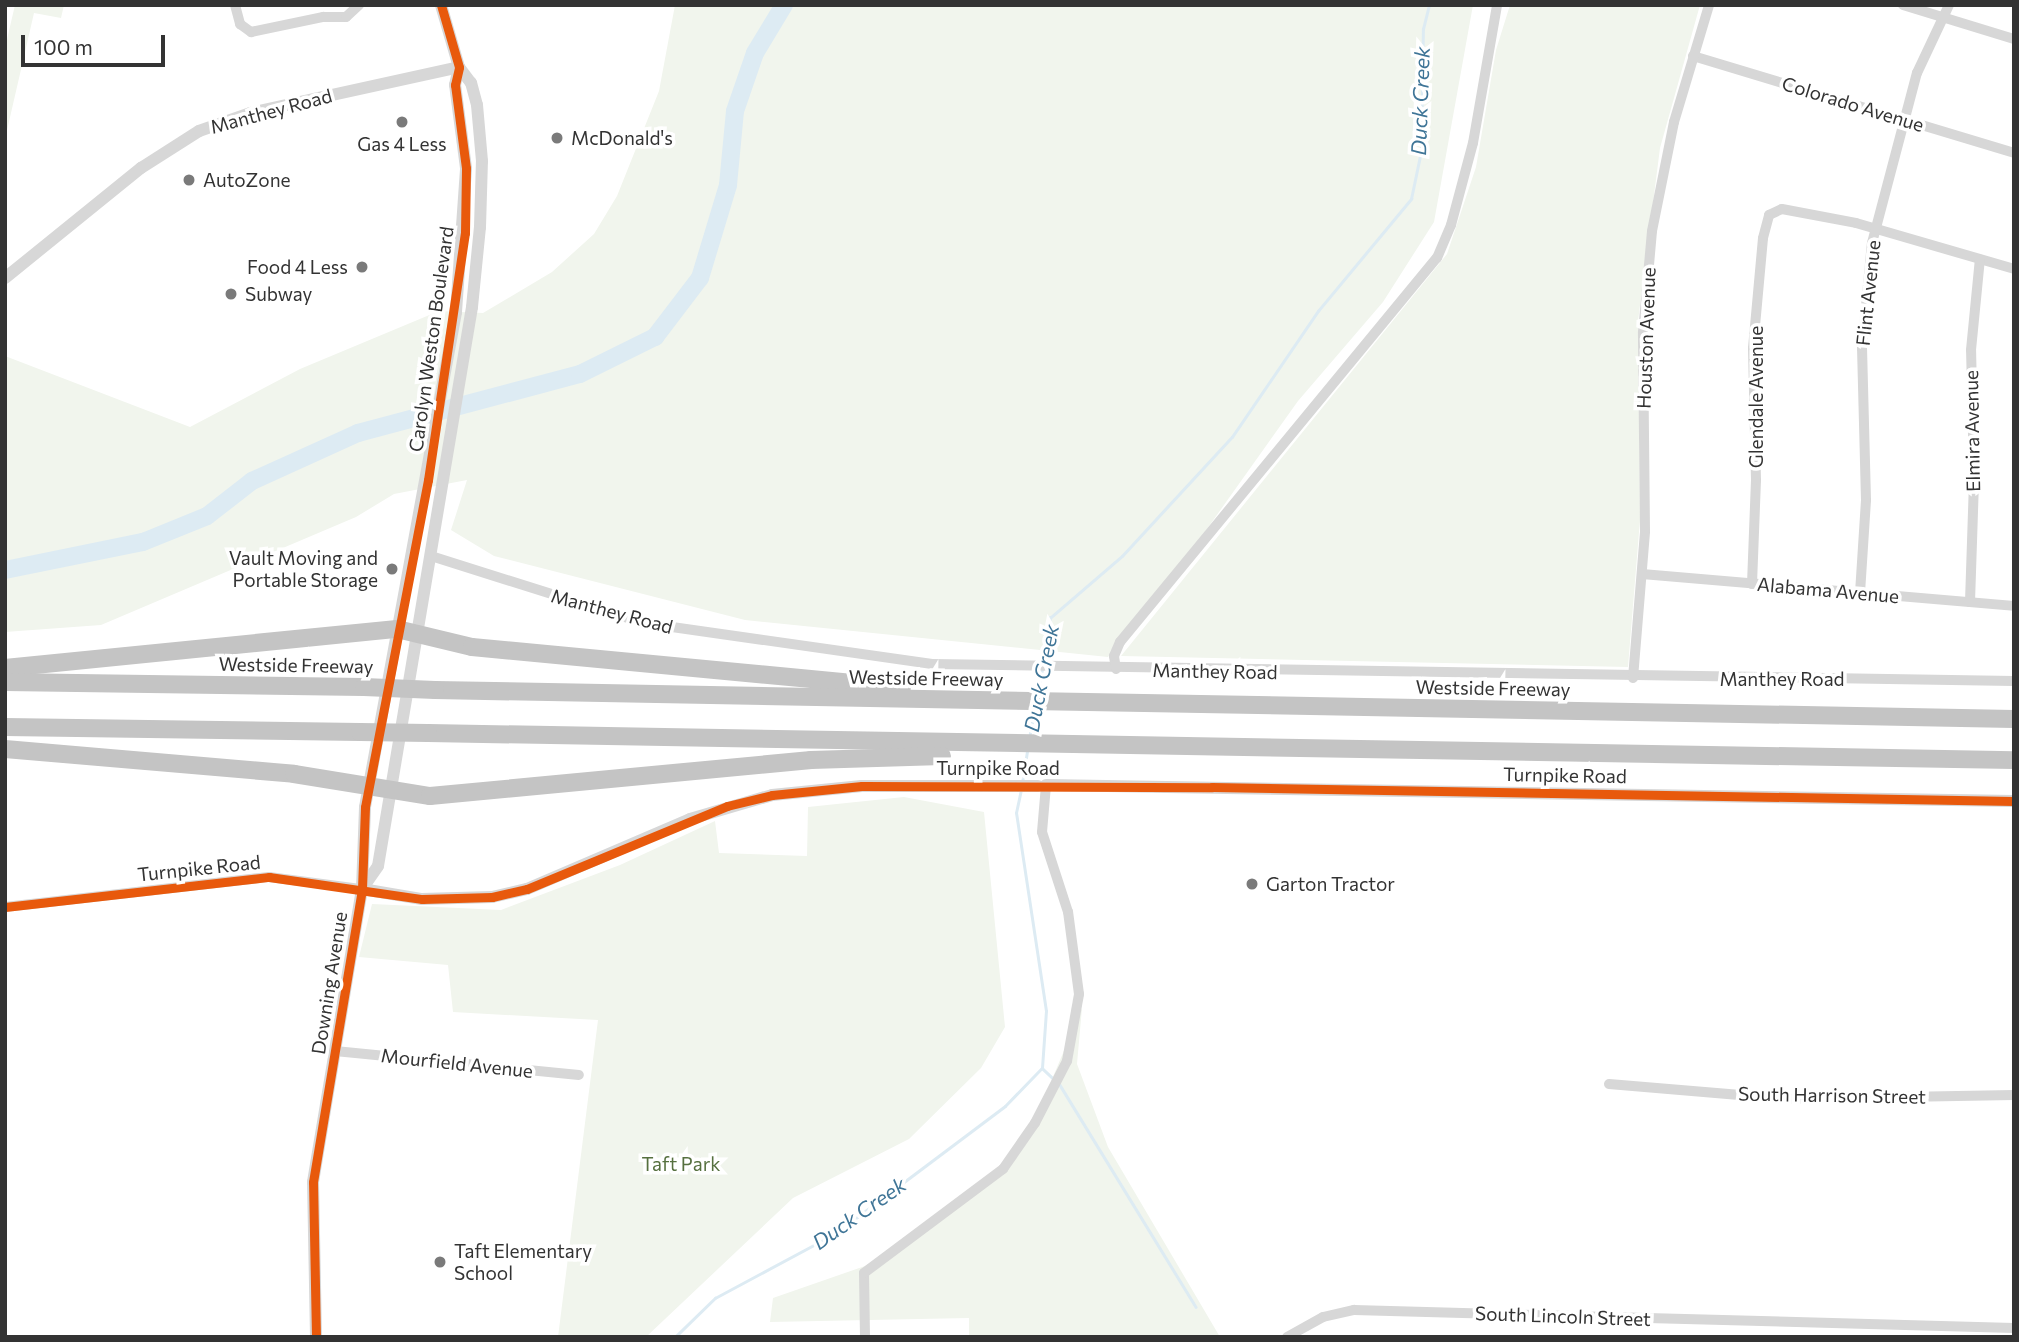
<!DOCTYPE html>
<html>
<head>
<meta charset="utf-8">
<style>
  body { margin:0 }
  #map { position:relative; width:2019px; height:1342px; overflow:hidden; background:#fff; font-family:Commissioner,sans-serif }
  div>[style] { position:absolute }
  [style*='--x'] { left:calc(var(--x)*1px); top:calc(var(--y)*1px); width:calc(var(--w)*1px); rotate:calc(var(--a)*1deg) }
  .green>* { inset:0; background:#f1f5ed }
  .stream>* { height:2.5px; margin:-1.25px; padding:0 1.25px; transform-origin:1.25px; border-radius:1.25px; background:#ddebf3 }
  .river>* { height:18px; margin:-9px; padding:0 9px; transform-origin:9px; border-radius:9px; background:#ddebf3 }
  .minor>* { height:10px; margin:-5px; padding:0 5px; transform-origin:5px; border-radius:5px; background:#d7d7d7 }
  .tertiary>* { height:12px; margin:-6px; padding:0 6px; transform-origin:6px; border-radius:6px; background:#d7d7d7 }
  .motorway>* { height:18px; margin:-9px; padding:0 9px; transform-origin:9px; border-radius:9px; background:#c4c4c4 }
  .motorway-bridge>* { height:18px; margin:-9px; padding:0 9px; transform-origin:9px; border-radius:9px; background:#c4c4c4 }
  .cycleway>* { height:9px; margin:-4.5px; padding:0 4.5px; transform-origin:4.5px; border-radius:4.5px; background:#e8590c }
  .dots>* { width:19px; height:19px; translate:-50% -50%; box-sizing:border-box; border:4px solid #fff; border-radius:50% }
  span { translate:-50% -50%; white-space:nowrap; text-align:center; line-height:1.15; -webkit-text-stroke:7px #fff; paint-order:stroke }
  .street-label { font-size:19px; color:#333 }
  .poi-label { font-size:19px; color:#333 }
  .left { translate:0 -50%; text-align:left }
  .right { translate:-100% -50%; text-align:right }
  .park-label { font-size:19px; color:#56703f }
  .water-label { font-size:21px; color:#3f7597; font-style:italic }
  .frame { position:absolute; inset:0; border:7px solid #333; pointer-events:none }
  .scale { position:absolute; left:21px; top:35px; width:144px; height:32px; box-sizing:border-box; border:4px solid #333; border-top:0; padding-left:9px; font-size:21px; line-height:24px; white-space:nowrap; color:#333; -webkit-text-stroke:5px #fff; paint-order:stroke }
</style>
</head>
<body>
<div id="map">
  <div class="green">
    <div style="clip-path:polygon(15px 5px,64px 5px,61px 18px,34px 13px,5px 139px,5px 48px)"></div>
    <div style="clip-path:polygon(675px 5px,1473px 5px,1434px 222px,1383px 302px,1298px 401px,1172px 578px,1108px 657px,745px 620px,494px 556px,451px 530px,467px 480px,394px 494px,356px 517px,101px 625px,5px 632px,5px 356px,190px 427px,300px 369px,439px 311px,483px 313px,552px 272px,594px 234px,617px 196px,659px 91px)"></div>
    <div style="clip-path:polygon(1510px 5px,1700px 5px,1660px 148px,1638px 321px,1640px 520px,1628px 667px,1121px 656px,1447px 254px,1476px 167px,1496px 50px)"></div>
    <div style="clip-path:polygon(904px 797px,984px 812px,1005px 1027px,981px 1068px,909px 1139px,793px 1198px,646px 1337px,558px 1337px,598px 1020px,453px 1012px,448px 965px,359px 957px,372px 904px,501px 910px,620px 865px,715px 821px,719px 853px,807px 856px,808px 807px)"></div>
    <div style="clip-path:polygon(1082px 1008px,1077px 1064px,1108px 1147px,1220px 1337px,969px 1337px,969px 1318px,770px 1322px,773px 1298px,865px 1266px,971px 1198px,1028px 1136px)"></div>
  </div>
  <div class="stream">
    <div style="--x:1043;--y:662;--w:45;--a:-81"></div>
    <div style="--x:1050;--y:618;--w:95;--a:-40.7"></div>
    <div style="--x:1122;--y:556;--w:162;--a:-47.3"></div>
    <div style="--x:1232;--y:437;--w:153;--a:-55.7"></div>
    <div style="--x:1318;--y:311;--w:146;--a:-50.3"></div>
    <div style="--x:1411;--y:199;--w:49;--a:-78.2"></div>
    <div style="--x:1421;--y:151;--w:122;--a:-89.1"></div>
    <div style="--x:1423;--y:29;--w:25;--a:-76"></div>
    <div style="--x:1037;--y:693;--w:25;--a:-78"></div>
    <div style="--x:1029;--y:738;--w:32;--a:-79"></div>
    <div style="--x:1022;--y:783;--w:32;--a:-81"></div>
    <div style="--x:1042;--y:1068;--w:18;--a:43"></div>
    <div style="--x:1060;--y:1085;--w:260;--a:58.5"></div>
    <div style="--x:675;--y:1337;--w:56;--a:-44.3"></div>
    <div style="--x:715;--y:1298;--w:137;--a:-28.2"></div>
    <div style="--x:836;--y:1233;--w:211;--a:-36.9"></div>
    <div style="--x:1005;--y:1106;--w:53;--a:-45.8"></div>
    <div style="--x:1042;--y:1068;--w:57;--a:-86"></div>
    <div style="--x:1046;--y:1011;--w:200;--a:-98.6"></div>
    <div style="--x:1016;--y:813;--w:25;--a:-78"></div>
  </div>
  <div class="river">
    <div style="--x:5;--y:570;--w:141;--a:-11.5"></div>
    <div style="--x:143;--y:542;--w:69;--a:-22.1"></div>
    <div style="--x:207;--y:516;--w:57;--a:-37.9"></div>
    <div style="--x:252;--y:481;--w:116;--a:-24.4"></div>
    <div style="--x:358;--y:433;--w:230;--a:-14.9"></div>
    <div style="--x:580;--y:374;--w:84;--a:-26.3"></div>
    <div style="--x:655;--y:337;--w:74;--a:-52.7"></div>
    <div style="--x:700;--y:278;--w:97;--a:-73.2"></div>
    <div style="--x:728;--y:185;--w:74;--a:-84.6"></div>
    <div style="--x:735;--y:111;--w:61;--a:-71"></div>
    <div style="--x:755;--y:53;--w:56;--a:-58.9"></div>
  </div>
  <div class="minor">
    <div style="--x:235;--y:5;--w:20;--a:75"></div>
    <div style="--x:240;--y:24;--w:14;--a:36"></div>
    <div style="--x:251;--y:32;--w:74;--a:-11.8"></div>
    <div style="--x:323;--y:17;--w:23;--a:0"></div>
    <div style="--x:346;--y:17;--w:18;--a:-43"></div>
    <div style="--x:1903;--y:5;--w:116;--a:17"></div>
    <div style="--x:1693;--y:56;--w:335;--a:16.8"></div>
    <div style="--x:431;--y:556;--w:223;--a:17.5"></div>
    <div style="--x:644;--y:623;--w:291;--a:8.1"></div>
    <div style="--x:932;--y:664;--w:1082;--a:0.9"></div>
    <div style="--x:1642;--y:574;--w:373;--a:4.9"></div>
    <div style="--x:1752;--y:584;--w:104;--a:-87.8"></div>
    <div style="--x:1756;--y:480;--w:132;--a:-91.3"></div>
    <div style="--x:1753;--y:348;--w:110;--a:-84.8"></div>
    <div style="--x:1763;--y:238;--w:24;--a:-75"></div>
    <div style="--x:1769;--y:215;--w:14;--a:-25"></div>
    <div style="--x:1782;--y:209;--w:75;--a:10.7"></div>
    <div style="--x:1856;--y:223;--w:165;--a:16.2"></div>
    <div style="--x:1860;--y:593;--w:93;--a:-86.3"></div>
    <div style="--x:1866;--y:500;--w:152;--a:-91.5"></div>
    <div style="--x:1862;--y:348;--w:105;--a:-84.6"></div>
    <div style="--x:1872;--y:243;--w:176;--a:-75.2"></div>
    <div style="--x:1917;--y:73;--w:75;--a:-64.8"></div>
    <div style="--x:1970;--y:602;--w:123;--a:-88.1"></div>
    <div style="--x:1974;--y:479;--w:129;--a:-91.3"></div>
    <div style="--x:1971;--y:350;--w:91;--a:-84.4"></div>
    <div style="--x:1116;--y:669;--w:13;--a:-99"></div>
    <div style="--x:1114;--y:656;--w:15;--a:-67"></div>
    <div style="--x:1120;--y:642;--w:498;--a:-50.5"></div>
    <div style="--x:1437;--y:258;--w:36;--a:-67"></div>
    <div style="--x:1451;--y:225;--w:85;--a:-75"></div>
    <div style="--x:1473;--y:143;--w:140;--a:-80.1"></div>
    <div style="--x:1633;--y:678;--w:147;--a:-85.3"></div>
    <div style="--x:1645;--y:531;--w:199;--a:-90.6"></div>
    <div style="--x:1643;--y:332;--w:101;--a:-84.9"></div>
    <div style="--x:1652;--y:231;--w:111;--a:-78.6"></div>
    <div style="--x:1674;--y:122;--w:122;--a:-73.3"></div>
    <div style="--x:5;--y:907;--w:266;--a:-6.5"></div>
    <div style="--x:269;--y:877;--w:94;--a:7.4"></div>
    <div style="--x:335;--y:1051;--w:245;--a:5.6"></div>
    <div style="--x:1609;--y:1084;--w:180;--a:4.8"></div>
    <div style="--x:1788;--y:1099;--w:226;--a:-1"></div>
    <div style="--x:865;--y:1337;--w:64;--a:-90.9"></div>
    <div style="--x:864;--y:1273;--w:174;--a:-36.8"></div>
    <div style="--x:1003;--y:1169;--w:56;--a:-55.2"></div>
    <div style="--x:1035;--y:1123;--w:70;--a:-62.7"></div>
    <div style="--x:1067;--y:1061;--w:68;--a:-79.8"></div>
    <div style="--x:1079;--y:994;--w:83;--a:-97.6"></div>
    <div style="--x:1068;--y:912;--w:84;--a:-108"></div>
    <div style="--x:1042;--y:832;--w:47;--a:-85.1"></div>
    <div style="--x:1046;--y:785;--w:4;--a:166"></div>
    <div style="--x:1287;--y:1337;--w:41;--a:-29.1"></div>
    <div style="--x:1323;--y:1317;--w:32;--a:-13"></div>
    <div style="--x:1354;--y:1310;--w:660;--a:1.56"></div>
  </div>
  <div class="tertiary">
    <div style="--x:5;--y:278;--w:175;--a:-39"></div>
    <div style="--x:141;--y:168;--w:69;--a:-32.5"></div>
    <div style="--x:199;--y:131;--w:54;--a:-19.4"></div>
    <div style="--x:250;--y:113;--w:214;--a:-12.4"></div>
    <div style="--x:1046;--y:785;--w:968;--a:0.95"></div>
    <div style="--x:362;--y:889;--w:28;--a:-55"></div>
    <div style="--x:378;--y:866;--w:567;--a:-80.45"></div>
    <div style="--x:472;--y:307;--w:80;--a:-84.3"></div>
    <div style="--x:480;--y:227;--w:66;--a:-88.3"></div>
    <div style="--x:482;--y:161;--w:56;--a:-95.1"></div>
    <div style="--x:477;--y:105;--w:23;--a:-105"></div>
    <div style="--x:471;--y:83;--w:20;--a:-127"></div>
    <div style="--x:459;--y:67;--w:65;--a:-106.2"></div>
    <div style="--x:362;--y:889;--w:61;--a:9.5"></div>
    <div style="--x:422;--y:899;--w:70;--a:-1.6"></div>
    <div style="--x:492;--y:897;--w:36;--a:-13"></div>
    <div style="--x:527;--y:889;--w:177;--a:-23.2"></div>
    <div style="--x:690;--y:819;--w:85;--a:-16.3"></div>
    <div style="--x:772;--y:795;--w:90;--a:-5.7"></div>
    <div style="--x:862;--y:786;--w:176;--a:0"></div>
    <div style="--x:316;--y:1337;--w:155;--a:-91.1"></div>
    <div style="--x:313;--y:1182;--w:297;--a:-80.5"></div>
    <div style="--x:362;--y:889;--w:82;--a:-87.9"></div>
    <div style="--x:365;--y:807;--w:503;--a:-79.58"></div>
    <div style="--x:456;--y:312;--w:144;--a:-86"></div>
    <div style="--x:466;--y:168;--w:84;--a:-97.5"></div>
    <div style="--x:455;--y:85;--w:18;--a:-77"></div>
  </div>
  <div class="motorway">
    <div style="--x:5;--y:668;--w:394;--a:-5.7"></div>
    <div style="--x:397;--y:629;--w:77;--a:13.5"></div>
    <div style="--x:472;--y:647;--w:432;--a:5.4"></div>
    <div style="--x:5;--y:682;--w:359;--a:0.8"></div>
    <div style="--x:435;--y:690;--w:1579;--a:1.05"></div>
    <div style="--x:5;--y:727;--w:355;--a:0.8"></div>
    <div style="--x:428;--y:733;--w:1586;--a:0.98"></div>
    <div style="--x:5;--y:749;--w:290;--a:4.9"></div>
    <div style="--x:294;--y:774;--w:138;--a:9.2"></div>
    <div style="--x:430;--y:796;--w:383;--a:-5.4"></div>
    <div style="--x:811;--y:760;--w:131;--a:-1.7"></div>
  </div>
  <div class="motorway-bridge">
    <div style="--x:364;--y:687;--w:71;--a:2.4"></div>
    <div style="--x:360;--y:732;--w:68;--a:0.8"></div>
  </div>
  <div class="cycleway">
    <div style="--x:5;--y:907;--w:266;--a:-6.5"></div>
    <div style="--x:269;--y:877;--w:155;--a:8.2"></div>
    <div style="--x:422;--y:899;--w:70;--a:-1.6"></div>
    <div style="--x:492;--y:897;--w:36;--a:-13"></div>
    <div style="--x:527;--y:889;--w:217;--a:-22.5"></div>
    <div style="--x:727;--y:806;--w:46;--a:-13.7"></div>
    <div style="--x:772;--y:795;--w:90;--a:-5.7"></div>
    <div style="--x:862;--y:786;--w:350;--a:0.2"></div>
    <div style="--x:1212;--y:787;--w:802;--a:1"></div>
    <div style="--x:316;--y:1337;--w:155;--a:-91.1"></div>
    <div style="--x:313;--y:1182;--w:297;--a:-80.5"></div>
    <div style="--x:362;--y:889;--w:82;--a:-87.9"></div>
    <div style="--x:365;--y:807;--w:333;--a:-79.1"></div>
    <div style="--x:428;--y:480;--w:250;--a:-81.5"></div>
    <div style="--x:465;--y:233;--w:65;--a:-89.1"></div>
    <div style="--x:466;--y:168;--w:84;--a:-97.5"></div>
    <div style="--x:455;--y:85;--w:18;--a:-77"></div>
    <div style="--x:459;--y:67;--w:65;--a:-106.2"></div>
  </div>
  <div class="dots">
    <div style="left:402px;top:122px;background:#7a7a7a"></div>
    <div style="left:557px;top:138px;background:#7a7a7a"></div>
    <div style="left:189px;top:180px;background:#7a7a7a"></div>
    <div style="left:362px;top:267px;background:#7a7a7a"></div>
    <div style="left:231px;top:294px;background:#7a7a7a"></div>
    <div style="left:392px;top:569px;background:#7a7a7a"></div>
    <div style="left:1252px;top:884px;background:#7a7a7a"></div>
    <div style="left:440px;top:1262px;background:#7a7a7a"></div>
  </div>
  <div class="street-label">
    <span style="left:1853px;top:104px;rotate:17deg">Colorado Avenue</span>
    <span style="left:271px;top:111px;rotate:-15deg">Manthey Road</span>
    <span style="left:1868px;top:293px;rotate:-84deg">Flint Avenue</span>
    <span style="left:1646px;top:338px;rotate:-88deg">Houston Avenue</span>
    <span style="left:431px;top:339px;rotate:-82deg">Carolyn Weston Boulevard</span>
    <span style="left:1756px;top:397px;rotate:-90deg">Glendale Avenue</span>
    <span style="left:1972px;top:431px;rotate:-91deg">Elmira Avenue</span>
    <span style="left:1828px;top:590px;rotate:5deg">Alabama Avenue</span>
    <span style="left:612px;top:611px;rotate:15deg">Manthey Road</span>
    <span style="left:296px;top:665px;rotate:1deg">Westside Freeway</span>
    <span style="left:1215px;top:671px;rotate:1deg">Manthey Road</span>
    <span style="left:926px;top:678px;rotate:1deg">Westside Freeway</span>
    <span style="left:1782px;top:679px">Manthey Road</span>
    <span style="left:1493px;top:688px;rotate:1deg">Westside Freeway</span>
    <span style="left:998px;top:768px">Turnpike Road</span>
    <span style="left:1565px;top:775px;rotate:1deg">Turnpike Road</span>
    <span style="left:199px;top:868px;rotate:-6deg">Turnpike Road</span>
    <span style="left:329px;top:983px;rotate:-81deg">Downing Avenue</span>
    <span style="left:457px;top:1063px;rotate:6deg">Mourfield Avenue</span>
    <span style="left:1832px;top:1095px;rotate:1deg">South Harrison Street</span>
    <span style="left:1563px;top:1316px;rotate:2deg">South Lincoln Street</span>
  </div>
  <div class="poi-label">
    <span class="left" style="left:571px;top:138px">McDonald's</span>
    <span style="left:402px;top:144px">Gas 4 Less</span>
    <span class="left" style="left:203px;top:180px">AutoZone</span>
    <span class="right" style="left:348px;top:267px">Food 4 Less</span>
    <span class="left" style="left:245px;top:294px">Subway</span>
    <span class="right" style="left:378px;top:569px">Vault Moving and<br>Portable Storage</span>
    <span class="left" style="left:1266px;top:884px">Garton Tractor</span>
    <span class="left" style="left:454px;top:1262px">Taft Elementary<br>School</span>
  </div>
  <div class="park-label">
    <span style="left:681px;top:1164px">Taft Park</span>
  </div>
  <div class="water-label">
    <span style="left:1420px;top:101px;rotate:-88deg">Duck Creek</span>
    <span style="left:1041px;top:678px;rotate:-79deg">Duck Creek</span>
    <span style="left:859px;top:1213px;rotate:-35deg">Duck Creek</span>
  </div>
  <div class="frame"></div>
  <div class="scale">100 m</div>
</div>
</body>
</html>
